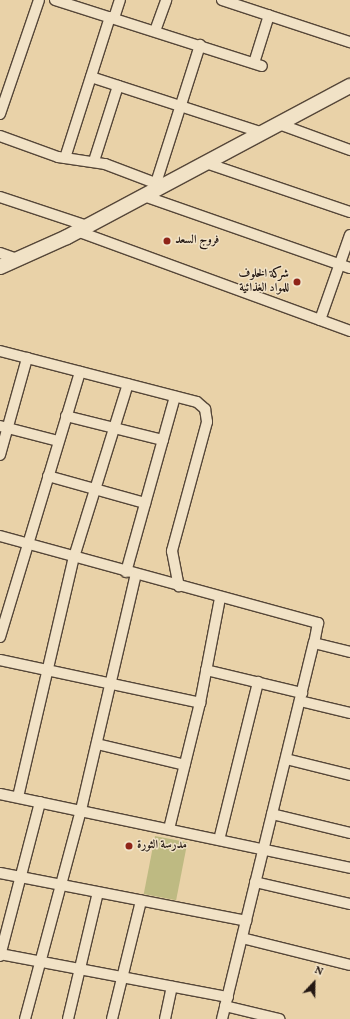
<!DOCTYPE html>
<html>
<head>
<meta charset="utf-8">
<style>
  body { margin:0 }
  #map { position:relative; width:350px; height:1019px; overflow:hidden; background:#e9d2a8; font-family:Vollkorn,Amiri,serif }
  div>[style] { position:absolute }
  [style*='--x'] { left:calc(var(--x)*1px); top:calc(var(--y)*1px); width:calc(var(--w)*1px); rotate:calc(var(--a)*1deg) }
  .green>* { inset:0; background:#beba82; transform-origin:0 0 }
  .roads { filter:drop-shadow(1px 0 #554638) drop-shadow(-1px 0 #554638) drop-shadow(0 1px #554638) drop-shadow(0 -1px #554638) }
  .minor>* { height:10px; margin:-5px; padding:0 5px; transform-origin:5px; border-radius:5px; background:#f1e2c6 }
  .secondary>* { height:14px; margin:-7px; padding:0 7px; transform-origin:7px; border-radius:7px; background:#f1e2c6 }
  .dots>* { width:11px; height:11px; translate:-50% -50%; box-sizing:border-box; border:2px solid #f1e2c6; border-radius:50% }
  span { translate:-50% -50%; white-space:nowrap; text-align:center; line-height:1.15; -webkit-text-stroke:3px #f1e2c6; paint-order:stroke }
  .poi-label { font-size:12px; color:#241813; font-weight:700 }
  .left { translate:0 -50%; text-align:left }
  .right { translate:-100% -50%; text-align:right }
  .north { position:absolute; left:294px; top:963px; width:40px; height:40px; -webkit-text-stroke:3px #f1e2c6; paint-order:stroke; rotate:22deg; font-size:11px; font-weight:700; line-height:16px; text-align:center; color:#241813 }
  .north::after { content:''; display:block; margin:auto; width:14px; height:18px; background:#241813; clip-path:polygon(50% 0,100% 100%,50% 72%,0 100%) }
</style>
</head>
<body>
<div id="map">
  <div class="green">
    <div style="left:155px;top:836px;width:33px;height:59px;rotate:11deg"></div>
  </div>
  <div class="roads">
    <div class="minor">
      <div style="--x:55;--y:0;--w:217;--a:17.7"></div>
      <div style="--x:222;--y:0;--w:135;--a:18.2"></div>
      <div style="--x:114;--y:18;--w:19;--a:-72"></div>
      <div style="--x:155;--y:31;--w:33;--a:-70"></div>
      <div style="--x:254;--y:63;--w:50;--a:-72.6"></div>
      <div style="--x:91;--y:77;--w:181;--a:18"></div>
      <div style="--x:0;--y:114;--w:120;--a:-71.1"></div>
      <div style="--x:279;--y:124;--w:76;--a:20.1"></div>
      <div style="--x:0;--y:136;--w:62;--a:19.9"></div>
      <div style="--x:58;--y:157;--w:48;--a:8.5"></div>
      <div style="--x:105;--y:164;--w:62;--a:20.8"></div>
      <div style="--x:65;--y:158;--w:148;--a:-72.3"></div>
      <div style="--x:94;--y:161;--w:79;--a:-72.3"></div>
      <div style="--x:206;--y:163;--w:152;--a:18.8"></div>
      <div style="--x:156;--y:183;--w:145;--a:-72.3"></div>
      <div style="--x:144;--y:196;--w:218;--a:19.3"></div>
      <div style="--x:0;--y:197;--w:92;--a:18.4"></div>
      <div style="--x:77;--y:231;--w:291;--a:20.1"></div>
      <div style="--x:0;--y:253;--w:18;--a:19"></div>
      <div style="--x:320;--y:320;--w:90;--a:-70.6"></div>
      <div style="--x:0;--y:351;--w:203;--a:14.5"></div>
      <div style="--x:197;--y:402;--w:11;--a:41"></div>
      <div style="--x:205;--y:409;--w:13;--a:81"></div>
      <div style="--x:207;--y:422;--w:134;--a:105.2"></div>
      <div style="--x:172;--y:551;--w:36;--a:79"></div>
      <div style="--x:66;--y:416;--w:100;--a:13.9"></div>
      <div style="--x:0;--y:426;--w:60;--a:14.5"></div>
      <div style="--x:0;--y:455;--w:101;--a:-74.4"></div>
      <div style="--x:48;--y:476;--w:101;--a:15.6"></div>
      <div style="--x:0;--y:536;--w:330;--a:15.3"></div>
      <div style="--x:318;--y:623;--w:20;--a:101"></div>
      <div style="--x:314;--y:643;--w:37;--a:14"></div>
      <div style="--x:126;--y:572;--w:182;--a:-74.4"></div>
      <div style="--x:0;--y:637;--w:277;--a:-73.2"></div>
      <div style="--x:0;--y:660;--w:205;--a:12.1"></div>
      <div style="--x:206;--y:670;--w:99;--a:13.5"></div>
      <div style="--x:300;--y:701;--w:51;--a:13.5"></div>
      <div style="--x:97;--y:744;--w:90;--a:13.4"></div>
      <div style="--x:286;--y:759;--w:66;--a:14"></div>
      <div style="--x:0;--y:794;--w:358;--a:11.9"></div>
      <div style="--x:18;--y:797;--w:246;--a:-76.9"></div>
      <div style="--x:74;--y:557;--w:181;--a:-72.7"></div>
      <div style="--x:272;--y:814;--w:80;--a:13.7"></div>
      <div style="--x:169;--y:829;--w:130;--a:-76.2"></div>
      <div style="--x:200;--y:703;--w:107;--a:-79.2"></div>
      <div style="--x:219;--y:840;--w:163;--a:-76.1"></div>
      <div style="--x:0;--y:873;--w:251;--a:11"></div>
      <div style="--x:255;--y:882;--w:98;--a:13"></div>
      <div style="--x:242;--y:938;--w:111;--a:14"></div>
      <div style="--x:0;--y:954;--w:232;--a:10.7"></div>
      <div style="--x:0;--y:956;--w:159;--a:-75.4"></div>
      <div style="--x:225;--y:1006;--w:56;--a:13.5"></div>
      <div style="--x:25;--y:1019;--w:216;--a:-75"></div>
      <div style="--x:81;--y:810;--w:242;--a:-76.9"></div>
      <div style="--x:68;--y:1019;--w:130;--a:-76.7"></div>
      <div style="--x:112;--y:1019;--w:122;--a:-76.2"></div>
      <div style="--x:165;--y:1019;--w:33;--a:-78"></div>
      <div style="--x:222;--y:1019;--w:387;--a:-76.3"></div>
    </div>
    <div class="secondary">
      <div style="--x:0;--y:267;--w:73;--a:-24.1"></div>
      <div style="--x:67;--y:237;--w:321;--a:-28.1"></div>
    </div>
  </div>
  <div class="dots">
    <div style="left:167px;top:241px;background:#8f2418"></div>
    <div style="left:297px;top:282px;background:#8f2418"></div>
    <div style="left:129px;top:846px;background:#8f2418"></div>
  </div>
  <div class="poi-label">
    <span class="left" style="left:175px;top:241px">فروج السعد</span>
    <span class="right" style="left:289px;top:282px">شركة الخلوف<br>للمواد الغذائية</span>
    <span class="left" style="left:137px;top:846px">مدرسة الثورة</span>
  </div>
  <div class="north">N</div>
</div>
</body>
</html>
